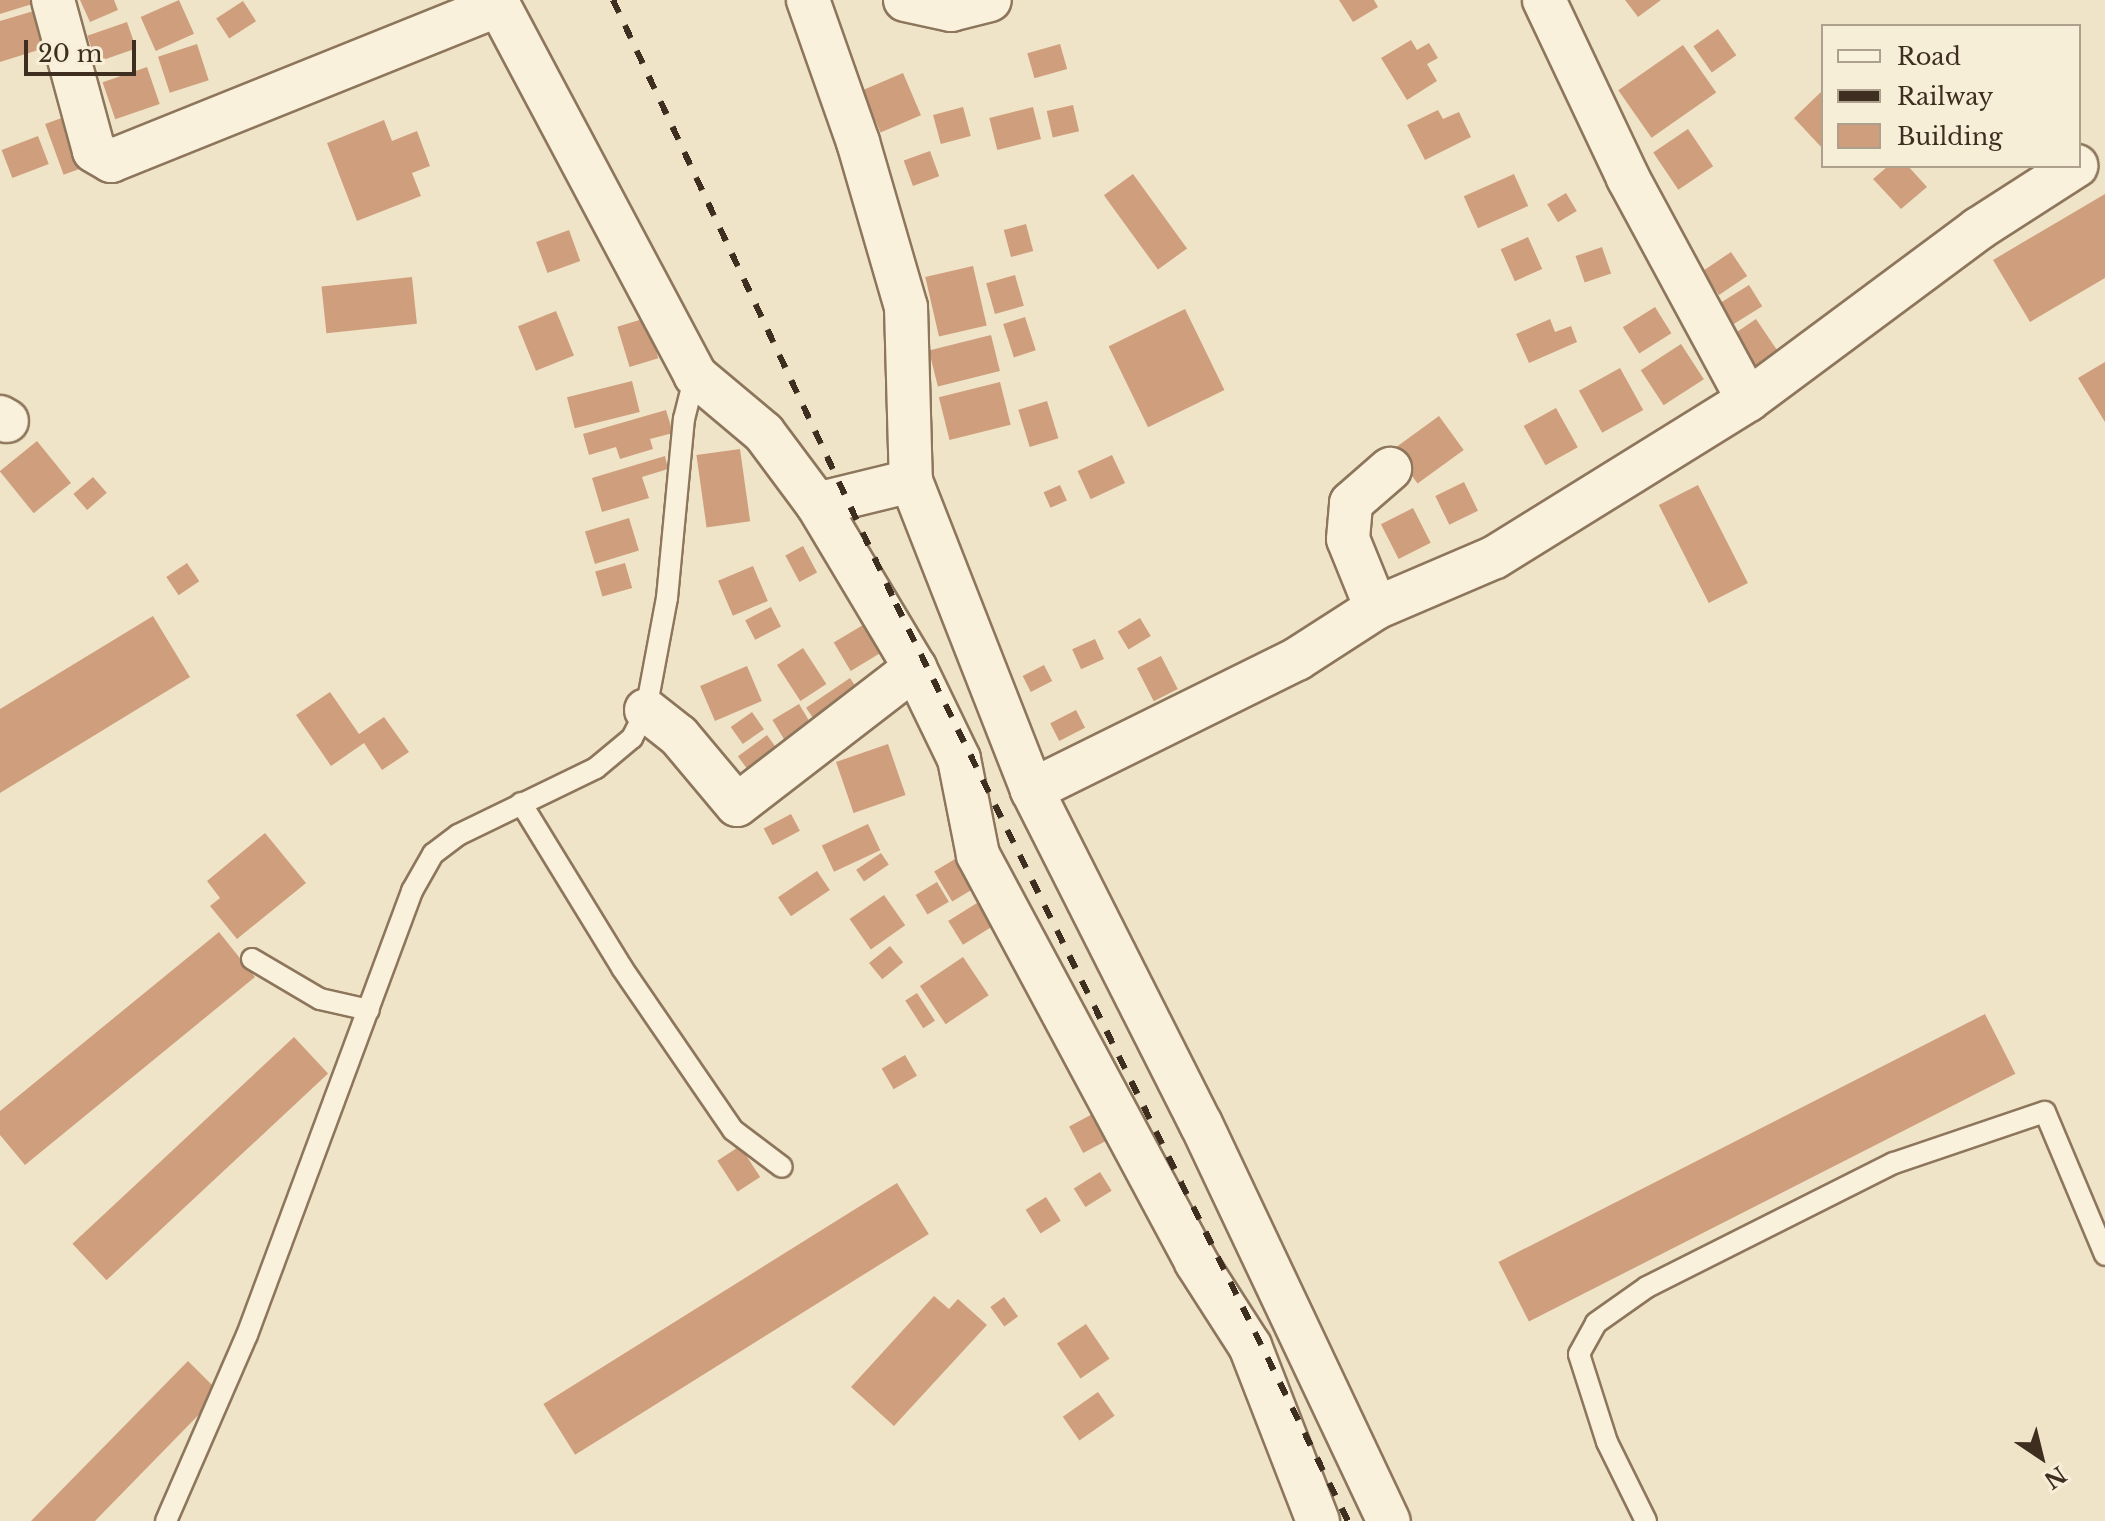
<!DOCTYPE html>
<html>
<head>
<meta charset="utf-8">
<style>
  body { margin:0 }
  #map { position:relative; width:2105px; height:1521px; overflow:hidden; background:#f0e4c8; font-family:"Libre Baskerville",serif }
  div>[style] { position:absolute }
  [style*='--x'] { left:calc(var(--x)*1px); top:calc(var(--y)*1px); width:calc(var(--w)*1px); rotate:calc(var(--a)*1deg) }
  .building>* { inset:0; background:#cf9f7d; transform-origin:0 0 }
  .roads { filter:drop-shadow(2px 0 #8d765c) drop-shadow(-2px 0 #8d765c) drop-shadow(0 2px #8d765c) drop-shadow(0 -2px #8d765c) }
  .lane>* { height:20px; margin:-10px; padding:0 10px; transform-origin:10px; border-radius:10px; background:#faf1dc }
  .street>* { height:42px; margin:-21px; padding:0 21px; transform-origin:21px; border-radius:21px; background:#faf1dc }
  .rail>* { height:6px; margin-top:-3px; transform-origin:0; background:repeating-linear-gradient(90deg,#3d2e20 0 14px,transparent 0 28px) }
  span { translate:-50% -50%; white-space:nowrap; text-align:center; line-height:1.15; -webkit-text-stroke:6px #f7eed8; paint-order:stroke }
  .legend { position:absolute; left:1821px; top:24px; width:260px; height:144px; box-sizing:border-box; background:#f7eed8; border:2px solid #ada18e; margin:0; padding:10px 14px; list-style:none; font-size:24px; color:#3d2e20 }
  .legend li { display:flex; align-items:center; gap:16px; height:40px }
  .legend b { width:40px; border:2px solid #ada18e }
  .north { position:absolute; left:2001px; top:1417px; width:80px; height:80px; -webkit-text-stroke:6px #f7eed8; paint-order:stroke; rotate:145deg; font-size:22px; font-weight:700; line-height:32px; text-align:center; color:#3d2e20 }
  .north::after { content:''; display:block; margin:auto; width:28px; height:36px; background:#3d2e20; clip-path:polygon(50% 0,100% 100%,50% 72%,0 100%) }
  .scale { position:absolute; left:24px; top:40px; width:112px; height:36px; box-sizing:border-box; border:4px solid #3d2e20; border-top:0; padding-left:10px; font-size:24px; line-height:28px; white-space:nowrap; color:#3d2e20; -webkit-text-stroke:6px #f7eed8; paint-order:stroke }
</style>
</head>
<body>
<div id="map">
  <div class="building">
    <div style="clip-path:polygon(0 0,42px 0,42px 1px,0 14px)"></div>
    <div style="clip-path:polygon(80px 0,114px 0,118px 10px,90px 22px)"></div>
    <div style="left:179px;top:0;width:37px;height:42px;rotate:66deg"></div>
    <div style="clip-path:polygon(1339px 0,1374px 0,1378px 7px,1353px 22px)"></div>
    <div style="clip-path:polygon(1625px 0,1661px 0,1638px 17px)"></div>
    <div style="left:243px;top:1px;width:24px;height:32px;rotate:57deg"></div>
    <div style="clip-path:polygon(37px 10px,48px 47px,0 62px,0 21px)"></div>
    <div style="left:127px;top:22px;width:28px;height:42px;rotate:71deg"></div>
    <div style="left:1718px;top:29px;width:32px;height:30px;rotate:55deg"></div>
    <div style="clip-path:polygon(1411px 40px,1417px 50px,1429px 43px,1438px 58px,1427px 64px,1437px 81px,1407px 100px,1381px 58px)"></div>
    <div style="left:197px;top:44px;width:38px;height:41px;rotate:72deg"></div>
    <div style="left:1060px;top:44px;width:26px;height:34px;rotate:74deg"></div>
    <div style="left:1683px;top:45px;width:58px;height:79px;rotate:55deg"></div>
    <div style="left:147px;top:67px;width:39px;height:47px;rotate:71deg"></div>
    <div style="left:903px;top:73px;width:46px;height:44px;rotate:67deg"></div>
    <div style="clip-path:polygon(1823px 90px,1823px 149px,1794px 118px)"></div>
    <div style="left:1073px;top:105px;width:27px;height:27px;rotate:77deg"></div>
    <div style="left:963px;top:107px;width:30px;height:31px;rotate:75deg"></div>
    <div style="left:1033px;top:107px;width:33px;height:45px;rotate:76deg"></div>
    <div style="clip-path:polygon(1438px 110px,1443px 119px,1459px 112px,1471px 137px,1425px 160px,1407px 125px)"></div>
    <div style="left:78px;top:112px;width:54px;height:35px;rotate:70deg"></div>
    <div style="clip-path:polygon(384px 120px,392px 141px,417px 131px,430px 166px,412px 173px,421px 196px,357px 221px,327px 143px)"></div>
    <div style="left:1688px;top:129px;width:45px;height:42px;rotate:56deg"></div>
    <div style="left:38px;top:136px;width:30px;height:39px;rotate:69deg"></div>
    <div style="left:930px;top:151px;width:27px;height:28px;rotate:70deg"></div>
    <div style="clip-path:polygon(1888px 166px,1908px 166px,1927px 187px,1901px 209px,1873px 179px)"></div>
    <div style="left:1133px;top:174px;width:92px;height:36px;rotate:54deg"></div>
    <div style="left:1514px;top:174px;width:35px;height:55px;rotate:66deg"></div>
    <div style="left:1566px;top:193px;width:21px;height:22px;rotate:59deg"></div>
    <div style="clip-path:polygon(2105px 194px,2105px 278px,2030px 322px,1993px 260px)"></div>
    <div style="left:1026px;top:224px;width:28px;height:23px;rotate:75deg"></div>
    <div style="left:569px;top:230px;width:33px;height:35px;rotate:70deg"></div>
    <div style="left:1528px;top:237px;width:35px;height:30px;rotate:66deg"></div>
    <div style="left:1602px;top:247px;width:28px;height:28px;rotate:71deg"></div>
    <div style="left:1731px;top:252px;width:29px;height:34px;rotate:56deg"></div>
    <div style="left:973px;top:266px;width:61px;height:49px;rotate:77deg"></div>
    <div style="left:1015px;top:275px;width:32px;height:30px;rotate:74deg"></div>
    <div style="left:412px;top:277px;width:47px;height:91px;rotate:84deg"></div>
    <div style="left:1749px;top:285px;width:25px;height:34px;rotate:58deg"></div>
    <div style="left:1655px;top:307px;width:31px;height:38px;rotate:58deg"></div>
    <div style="left:1185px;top:309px;width:90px;height:85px;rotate:64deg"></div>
    <div style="left:556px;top:311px;width:48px;height:41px;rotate:68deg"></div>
    <div style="left:1025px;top:317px;width:35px;height:23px;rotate:72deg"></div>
    <div style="left:646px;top:318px;width:42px;height:30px;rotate:73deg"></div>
    <div style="clip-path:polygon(1550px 319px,1555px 332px,1571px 326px,1577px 342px,1529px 363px,1516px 334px)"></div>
    <div style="left:1756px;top:319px;width:45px;height:32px;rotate:56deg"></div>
    <div style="left:991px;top:335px;width:37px;height:64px;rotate:76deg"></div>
    <div style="left:1681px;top:344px;width:42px;height:48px;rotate:57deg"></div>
    <div style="clip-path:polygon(2105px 362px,2105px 422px,2078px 378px)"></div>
    <div style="left:1620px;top:368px;width:48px;height:47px;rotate:61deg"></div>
    <div style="left:632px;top:381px;width:32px;height:67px;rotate:76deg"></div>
    <div style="left:1000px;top:382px;width:44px;height:63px;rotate:76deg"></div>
    <div style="left:1047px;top:401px;width:39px;height:30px;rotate:73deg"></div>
    <div style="left:1556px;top:408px;width:45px;height:37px;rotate:61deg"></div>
    <div style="clip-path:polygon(666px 410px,673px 433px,650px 439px,653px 449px,620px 459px,616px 447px,589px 455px,583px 434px)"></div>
    <div style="left:1439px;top:416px;width:42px;height:57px;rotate:54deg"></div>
    <div style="left:37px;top:441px;width:54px;height:48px;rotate:51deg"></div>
    <div style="left:740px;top:449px;width:73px;height:44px;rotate:82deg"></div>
    <div style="left:1112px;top:455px;width:31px;height:38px;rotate:65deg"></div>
    <div style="clip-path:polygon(665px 456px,668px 469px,642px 477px,649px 498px,602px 512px,592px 478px)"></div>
    <div style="left:93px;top:477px;width:21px;height:26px;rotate:49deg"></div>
    <div style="left:1464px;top:482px;width:32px;height:32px;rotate:64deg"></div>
    <div style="left:1060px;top:485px;width:17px;height:18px;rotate:66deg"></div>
    <div style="left:1698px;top:485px;width:110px;height:44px;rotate:63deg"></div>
    <div style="left:1413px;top:508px;width:39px;height:36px;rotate:63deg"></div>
    <div style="left:629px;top:518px;width:34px;height:46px;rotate:73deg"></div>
    <div style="left:803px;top:546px;width:30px;height:20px;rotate:62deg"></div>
    <div style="left:187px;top:563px;width:22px;height:25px;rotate:56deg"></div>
    <div style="left:625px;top:563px;width:26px;height:31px;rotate:74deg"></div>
    <div style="left:753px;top:566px;width:38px;height:38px;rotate:67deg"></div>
    <div style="left:771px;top:607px;width:22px;height:29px;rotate:63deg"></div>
    <div style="clip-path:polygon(153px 616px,190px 677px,0 793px,0 709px)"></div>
    <div style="left:1140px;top:618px;width:21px;height:26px;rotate:59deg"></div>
    <div style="left:868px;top:622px;width:33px;height:40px;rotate:59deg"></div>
    <div style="left:1095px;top:639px;width:22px;height:25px;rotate:66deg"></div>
    <div style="left:803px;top:648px;width:43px;height:31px;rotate:57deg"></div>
    <div style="left:1161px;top:656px;width:37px;height:27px;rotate:63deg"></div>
    <div style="left:1044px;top:665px;width:18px;height:24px;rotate:63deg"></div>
    <div style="left:747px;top:666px;width:38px;height:51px;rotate:67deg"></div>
    <div style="left:850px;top:678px;width:25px;height:53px;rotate:56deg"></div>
    <div style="clip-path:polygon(330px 692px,359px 734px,384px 717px,409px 752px,382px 770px,364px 743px,331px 766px,296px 715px)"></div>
    <div style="left:799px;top:704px;width:26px;height:31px;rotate:59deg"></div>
    <div style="left:1076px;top:710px;width:20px;height:29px;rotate:63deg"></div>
    <div style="left:752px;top:712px;width:21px;height:26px;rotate:55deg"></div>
    <div style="left:767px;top:735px;width:29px;height:36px;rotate:54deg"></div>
    <div style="left:888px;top:744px;width:54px;height:55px;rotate:71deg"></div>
    <div style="left:791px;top:814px;width:19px;height:31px;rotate:62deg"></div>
    <div style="left:868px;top:824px;width:29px;height:51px;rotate:65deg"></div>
    <div style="clip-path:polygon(265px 833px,306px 883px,237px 939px,210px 906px,220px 898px,207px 881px)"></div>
    <div style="left:881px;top:853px;width:14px;height:30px;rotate:56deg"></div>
    <div style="left:965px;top:853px;width:35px;height:36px;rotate:59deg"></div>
    <div style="left:817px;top:871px;width:23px;height:47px;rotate:56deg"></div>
    <div style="left:937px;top:882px;width:23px;height:25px;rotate:59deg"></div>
    <div style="left:884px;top:895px;width:37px;height:42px;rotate:55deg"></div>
    <div style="left:977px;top:903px;width:28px;height:34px;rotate:58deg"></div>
    <div style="clip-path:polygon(219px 932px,255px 977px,25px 1165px,0 1135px,0 1111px)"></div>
    <div style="left:890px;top:946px;width:21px;height:27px;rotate:51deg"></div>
    <div style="left:963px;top:957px;width:46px;height:52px;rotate:56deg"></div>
    <div style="left:917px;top:993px;width:33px;height:14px;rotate:57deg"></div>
    <div style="left:1985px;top:1014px;width:67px;height:546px;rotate:63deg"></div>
    <div style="left:294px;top:1037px;width:50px;height:303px;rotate:47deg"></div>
    <div style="left:905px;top:1055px;width:24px;height:27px;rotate:60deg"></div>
    <div style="left:1100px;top:1110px;width:30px;height:35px;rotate:62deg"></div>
    <div style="left:740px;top:1146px;width:37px;height:27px;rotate:57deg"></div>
    <div style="left:1100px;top:1172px;width:22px;height:31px;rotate:58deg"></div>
    <div style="left:897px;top:1183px;width:60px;height:417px;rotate:58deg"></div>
    <div style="left:1046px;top:1197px;width:28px;height:24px;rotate:58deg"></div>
    <div style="clip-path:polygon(934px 1296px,949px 1309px,958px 1299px,987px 1325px,894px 1426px,851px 1387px)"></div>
    <div style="left:1004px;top:1297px;width:24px;height:17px;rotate:54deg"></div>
    <div style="left:1086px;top:1324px;width:42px;height:35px;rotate:56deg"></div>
    <div style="clip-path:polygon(188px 1361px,220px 1393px,95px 1521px,31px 1521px)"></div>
    <div style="left:1098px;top:1392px;width:29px;height:43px;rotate:55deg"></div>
  </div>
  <div class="roads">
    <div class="lane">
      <div style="--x:521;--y:803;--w:193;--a:58.5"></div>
      <div style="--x:622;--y:968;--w:196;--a:55.6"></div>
      <div style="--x:733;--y:1130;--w:61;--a:37.1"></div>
      <div style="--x:252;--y:959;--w:79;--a:30.5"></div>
      <div style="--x:320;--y:999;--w:50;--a:12.7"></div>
      <div style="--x:166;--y:1521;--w:203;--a:-66.5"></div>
      <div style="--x:247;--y:1335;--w:474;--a:-69.6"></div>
      <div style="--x:412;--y:891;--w:43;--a:-60.4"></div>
      <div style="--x:433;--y:854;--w:31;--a:-37"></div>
      <div style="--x:458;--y:835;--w:153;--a:-25.9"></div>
      <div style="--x:596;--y:768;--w:47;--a:-39.8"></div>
      <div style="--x:632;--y:738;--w:31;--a:-63"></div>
      <div style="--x:646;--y:710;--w:114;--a:-79.4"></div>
      <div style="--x:667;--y:598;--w:180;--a:-84.6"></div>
      <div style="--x:684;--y:419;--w:45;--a:-76"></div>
      <div style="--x:1646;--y:1521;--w:88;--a:-116.3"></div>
      <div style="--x:1607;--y:1442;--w:92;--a:-107.7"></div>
      <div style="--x:1579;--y:1354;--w:35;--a:-61"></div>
      <div style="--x:1596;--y:1323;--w:62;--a:-35.2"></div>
      <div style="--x:1647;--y:1287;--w:276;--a:-26.7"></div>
      <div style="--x:1894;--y:1163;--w:159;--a:-18.7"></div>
      <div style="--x:2045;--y:1112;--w:155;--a:67.2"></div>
    </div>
    <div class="street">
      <div style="--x:53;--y:0;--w:156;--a:74.8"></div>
      <div style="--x:94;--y:151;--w:20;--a:30"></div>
      <div style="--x:111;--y:161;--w:418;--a:-21.9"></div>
      <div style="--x:496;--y:0;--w:425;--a:62"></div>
      <div style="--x:695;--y:375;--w:90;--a:40"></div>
      <div style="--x:764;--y:433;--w:89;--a:53.3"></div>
      <div style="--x:817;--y:504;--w:97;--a:-13.7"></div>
      <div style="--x:911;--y:481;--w:332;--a:68.6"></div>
      <div style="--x:1032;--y:790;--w:374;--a:63.2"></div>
      <div style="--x:1201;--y:1124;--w:439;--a:64.7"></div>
      <div style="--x:808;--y:0;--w:151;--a:70.6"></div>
      <div style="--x:858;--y:142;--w:172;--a:73.8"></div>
      <div style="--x:906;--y:307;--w:174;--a:88.4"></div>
      <div style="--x:905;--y:0;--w:47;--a:12.3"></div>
      <div style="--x:951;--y:10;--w:40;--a:-14.4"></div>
      <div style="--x:1544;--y:0;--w:197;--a:64.7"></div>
      <div style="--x:1628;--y:178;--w:252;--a:61.6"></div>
      <div style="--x:0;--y:417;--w:8;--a:30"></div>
      <div style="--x:817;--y:504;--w:191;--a:59.1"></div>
      <div style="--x:915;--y:668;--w:101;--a:64.2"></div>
      <div style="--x:959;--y:759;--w:98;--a:78.8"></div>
      <div style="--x:978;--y:855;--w:462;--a:61.8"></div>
      <div style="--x:1196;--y:1262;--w:100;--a:57.3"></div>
      <div style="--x:1250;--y:1346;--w:188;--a:68.8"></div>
      <div style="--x:1376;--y:608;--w:74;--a:-112.1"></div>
      <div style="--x:1348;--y:539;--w:36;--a:-85"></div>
      <div style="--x:1351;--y:503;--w:52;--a:-41.1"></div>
      <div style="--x:646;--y:710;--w:42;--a:38.2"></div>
      <div style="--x:679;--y:736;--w:90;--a:50"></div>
      <div style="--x:737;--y:805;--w:225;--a:-37.6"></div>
      <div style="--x:1032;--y:790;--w:296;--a:-26.3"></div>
      <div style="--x:1297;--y:659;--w:94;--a:-32.8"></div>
      <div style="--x:1376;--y:608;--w:129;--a:-23.2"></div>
      <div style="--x:1495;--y:557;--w:298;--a:-31.8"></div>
      <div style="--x:1748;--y:400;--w:287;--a:-36.6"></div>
      <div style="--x:1978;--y:229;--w:117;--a:-32.7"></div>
    </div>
  </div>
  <div class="rail">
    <div style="--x:613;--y:0;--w:667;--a:64.89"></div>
    <div style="--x:896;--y:604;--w:1022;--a:63.76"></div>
  </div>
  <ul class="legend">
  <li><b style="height:10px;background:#faf1dc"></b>Road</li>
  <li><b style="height:10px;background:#3d2e20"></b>Railway</li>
  <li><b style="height:22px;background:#cf9f7d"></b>Building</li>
  </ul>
  <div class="north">N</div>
  <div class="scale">20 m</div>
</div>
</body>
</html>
